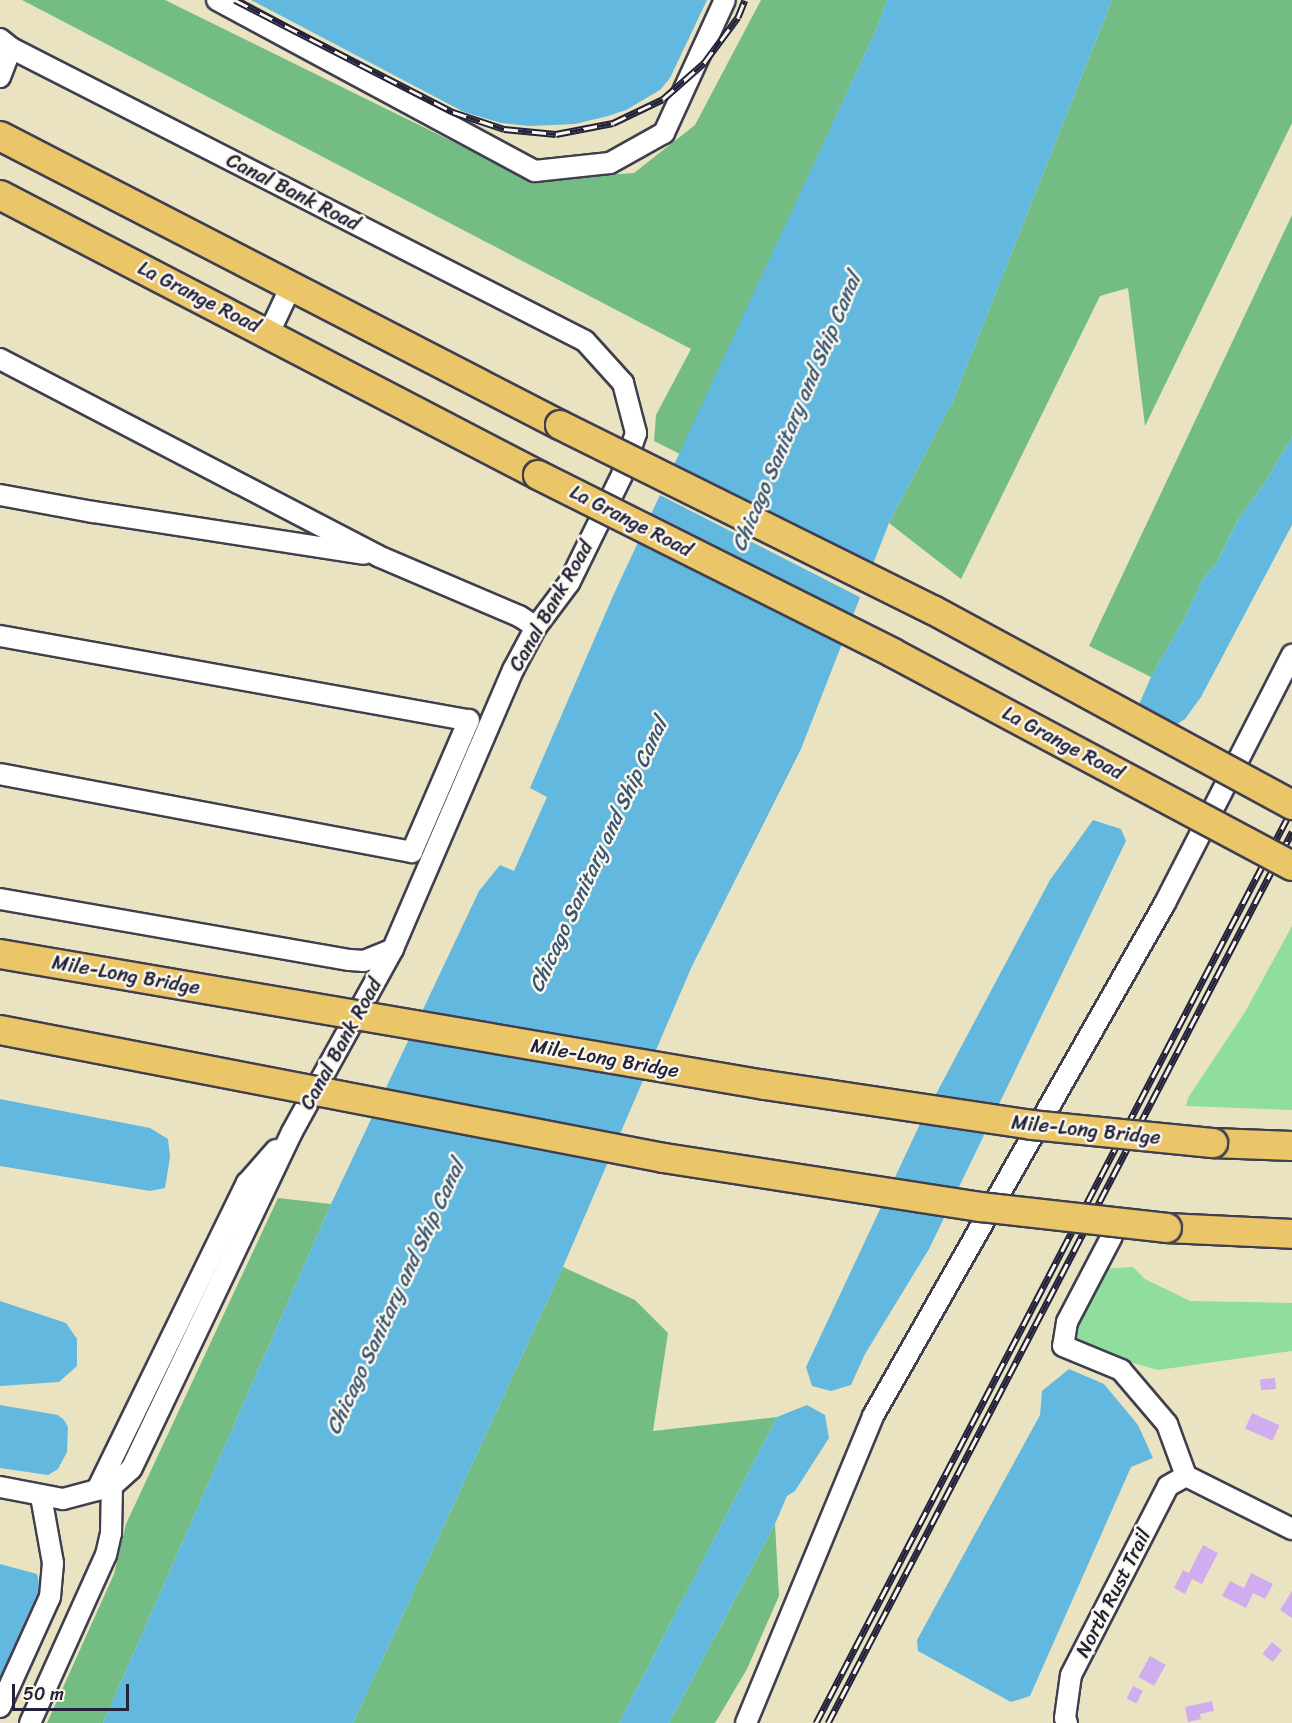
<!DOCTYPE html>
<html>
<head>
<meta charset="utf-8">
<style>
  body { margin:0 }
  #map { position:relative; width:1292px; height:1723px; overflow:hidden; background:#eae3c1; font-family:Sriracha,sans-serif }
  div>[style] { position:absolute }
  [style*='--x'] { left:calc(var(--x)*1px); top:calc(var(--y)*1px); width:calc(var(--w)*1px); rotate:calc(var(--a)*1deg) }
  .green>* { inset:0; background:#8fde9d }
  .forest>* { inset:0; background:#73bd84 }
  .water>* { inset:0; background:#62b8de }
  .pier>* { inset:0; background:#eae3c1; transform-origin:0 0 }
  .building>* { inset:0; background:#d0adee; transform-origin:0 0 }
  .roads { filter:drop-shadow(2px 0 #403f4f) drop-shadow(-2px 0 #403f4f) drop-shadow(0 2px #403f4f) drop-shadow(0 -2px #403f4f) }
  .minor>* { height:20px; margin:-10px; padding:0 10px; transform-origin:10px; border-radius:10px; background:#fff }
  .highway>* { height:28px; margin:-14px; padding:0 14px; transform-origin:14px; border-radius:14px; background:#ebc669 }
  .rail>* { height:7px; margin-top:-3.5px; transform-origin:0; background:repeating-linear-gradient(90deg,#fbf7ec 0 14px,#22223b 0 28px); box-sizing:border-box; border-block:2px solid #22223b }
  .bridges { filter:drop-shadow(2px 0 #403f4f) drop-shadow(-2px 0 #403f4f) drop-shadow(0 2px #403f4f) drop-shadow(0 -2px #403f4f) }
  .highway-bridge>* { height:28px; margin:-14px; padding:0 14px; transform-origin:14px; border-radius:14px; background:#ebc669 }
  span { translate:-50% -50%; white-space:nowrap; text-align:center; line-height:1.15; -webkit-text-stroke:5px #fbf7ec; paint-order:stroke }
  .street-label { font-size:20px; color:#22223b }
  .water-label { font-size:21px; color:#385674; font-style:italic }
  .scale { position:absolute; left:12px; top:1684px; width:117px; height:27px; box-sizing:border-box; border:3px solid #22223b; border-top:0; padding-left:8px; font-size:18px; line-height:21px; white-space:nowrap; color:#22223b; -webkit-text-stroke:4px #fbf7ec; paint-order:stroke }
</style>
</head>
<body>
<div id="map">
  <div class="green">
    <div style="clip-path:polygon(1292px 926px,1292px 1110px,1186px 1106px,1188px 1098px,1245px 1012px)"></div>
    <div style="clip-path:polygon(1133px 1267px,1145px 1279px,1190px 1301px,1292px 1303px,1292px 1351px,1158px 1370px,1072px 1346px,1072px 1321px,1104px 1269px)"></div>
  </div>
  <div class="forest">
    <div style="clip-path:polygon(22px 0,165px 0,531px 180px,634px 173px,695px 125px,761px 0,887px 0,876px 30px,680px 454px,654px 441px,656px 415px,691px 349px)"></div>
    <div style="clip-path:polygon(1112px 0,1292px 0,1292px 123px,1145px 426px,1128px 288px,1100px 296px,961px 579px,889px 523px,953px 401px)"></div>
    <div style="clip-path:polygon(1292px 215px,1292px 437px,1265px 482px,1238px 520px,1216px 564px,1203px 579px,1184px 619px,1151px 677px,1089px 646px)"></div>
    <div style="clip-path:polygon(278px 1198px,331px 1204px,103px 1723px,47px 1723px,114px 1574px,126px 1524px)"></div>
    <div style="clip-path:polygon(563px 1267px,635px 1300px,668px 1333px,653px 1431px,777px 1417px,619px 1723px,353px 1723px)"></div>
    <div style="clip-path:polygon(775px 1524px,779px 1596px,747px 1669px,715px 1723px,669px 1723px)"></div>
  </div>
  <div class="water">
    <div style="clip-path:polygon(251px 0,707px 0,670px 78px,660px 90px,626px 110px,608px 116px,575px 124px,530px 126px,501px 123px,464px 112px)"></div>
    <div style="clip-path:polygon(887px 0,1112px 0,953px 401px,889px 523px,801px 749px,692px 966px,563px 1267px,353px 1723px,103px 1723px,331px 1204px,479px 891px,500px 865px,514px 871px,547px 797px,530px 788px,613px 596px,876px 30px)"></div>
    <div style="clip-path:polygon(1292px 437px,1292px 525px,1201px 697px,1185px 719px,1153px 740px,1137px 709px,1151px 677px,1184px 619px,1203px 579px,1216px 564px,1238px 520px,1265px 482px)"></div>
    <div style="clip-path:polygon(1093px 820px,1121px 829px,1126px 841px,929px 1249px,865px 1354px,851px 1385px,831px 1391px,812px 1386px,806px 1367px,920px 1124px,1050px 880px)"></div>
    <div style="clip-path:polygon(0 1099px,150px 1128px,168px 1139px,170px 1157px,165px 1188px,150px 1191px,0 1166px)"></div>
    <div style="clip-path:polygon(0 1301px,66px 1323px,77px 1339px,77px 1366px,59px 1382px,0 1386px)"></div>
    <div style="clip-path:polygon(1069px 1369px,1104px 1384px,1138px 1425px,1153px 1458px,1131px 1467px,1030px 1696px,1011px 1702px,918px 1651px,917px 1640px,1040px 1415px,1042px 1391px)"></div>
    <div style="clip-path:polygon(0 1405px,58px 1415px,64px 1420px,68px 1427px,67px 1452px,58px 1469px,48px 1475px,0 1468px)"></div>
    <div style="clip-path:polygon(807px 1405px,825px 1415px,829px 1438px,795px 1491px,787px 1496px,775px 1524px,669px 1723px,619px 1723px,777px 1417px)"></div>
    <div style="clip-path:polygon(0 1564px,37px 1574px,41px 1592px,0 1681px)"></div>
  </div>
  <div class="pier">
    <div style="left:671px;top:466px;width:228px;height:31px;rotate:27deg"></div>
  </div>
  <div class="building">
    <div style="left:1275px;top:1378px;width:11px;height:15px;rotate:85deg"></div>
    <div style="left:1252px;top:1413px;width:30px;height:17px;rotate:24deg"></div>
    <div style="clip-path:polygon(1203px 1545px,1218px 1553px,1202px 1584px,1192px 1579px,1185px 1594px,1174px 1588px,1183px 1570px,1189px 1573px)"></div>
    <div style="clip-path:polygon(1251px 1573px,1273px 1584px,1265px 1599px,1253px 1593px,1246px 1608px,1222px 1596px,1230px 1581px,1244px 1588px)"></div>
    <div style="clip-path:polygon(1292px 1591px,1292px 1618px,1280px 1610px)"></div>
    <div style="left:1272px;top:1642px;width:13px;height:15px;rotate:39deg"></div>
    <div style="left:1150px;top:1656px;width:18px;height:24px;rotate:29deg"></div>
    <div style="left:1133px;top:1686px;width:11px;height:14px;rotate:27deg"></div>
    <div style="clip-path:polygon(1212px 1701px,1214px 1711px,1200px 1714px,1201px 1719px,1188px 1722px,1185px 1707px)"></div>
  </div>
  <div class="roads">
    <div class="minor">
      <div style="--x:217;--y:0;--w:361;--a:28.3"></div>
      <div style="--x:535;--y:171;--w:75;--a:-6.1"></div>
      <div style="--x:610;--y:163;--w:62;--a:-29.1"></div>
      <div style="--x:664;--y:133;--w:146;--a:-65.4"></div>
      <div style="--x:0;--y:39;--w:14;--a:39"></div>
      <div style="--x:11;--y:48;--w:644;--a:27.04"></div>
      <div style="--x:585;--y:341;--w:57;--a:47.9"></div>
      <div style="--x:623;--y:383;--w:52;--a:75.4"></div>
      <div style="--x:636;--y:433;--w:44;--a:108.4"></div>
      <div style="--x:622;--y:475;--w:120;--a:116.1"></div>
      <div style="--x:569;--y:583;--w:55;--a:126.9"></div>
      <div style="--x:536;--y:627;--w:49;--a:118.1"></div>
      <div style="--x:513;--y:670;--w:304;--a:113.3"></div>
      <div style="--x:393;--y:949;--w:209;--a:118.9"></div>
      <div style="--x:292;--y:1132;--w:373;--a:115.5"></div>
      <div style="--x:131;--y:1469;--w:25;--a:138"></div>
      <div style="--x:112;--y:1486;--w:51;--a:165.1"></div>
      <div style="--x:63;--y:1499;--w:64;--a:-169.2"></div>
      <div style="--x:0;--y:77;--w:31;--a:-69"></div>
      <div style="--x:269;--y:333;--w:52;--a:-64.9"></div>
      <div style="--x:0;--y:359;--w:426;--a:27.5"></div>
      <div style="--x:378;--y:556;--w:153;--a:23.1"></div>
      <div style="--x:519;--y:616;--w:20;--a:33"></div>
      <div style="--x:0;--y:495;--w:95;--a:10.4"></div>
      <div style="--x:93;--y:512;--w:274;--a:8.8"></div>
      <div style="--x:0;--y:636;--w:476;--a:10.2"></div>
      <div style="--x:469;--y:720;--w:144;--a:113.4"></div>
      <div style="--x:412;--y:852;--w:419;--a:-169.3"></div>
      <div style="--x:0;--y:899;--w:355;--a:9.9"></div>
      <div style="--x:350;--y:960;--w:14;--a:4"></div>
      <div style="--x:364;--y:961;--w:31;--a:-22"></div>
      <div style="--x:1112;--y:1236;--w:97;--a:117.6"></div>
      <div style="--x:1067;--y:1322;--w:24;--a:99"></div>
      <div style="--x:1063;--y:1346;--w:63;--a:22.5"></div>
      <div style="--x:1121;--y:1370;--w:71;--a:49.6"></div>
      <div style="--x:1167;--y:1424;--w:55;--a:69.9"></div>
      <div style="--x:1186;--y:1476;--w:119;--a:26.6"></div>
      <div style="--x:97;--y:1490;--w:342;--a:-64"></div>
      <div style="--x:247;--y:1183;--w:44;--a:-48.7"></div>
      <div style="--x:0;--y:1707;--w:121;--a:-65.6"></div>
      <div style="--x:50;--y:1597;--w:34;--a:-85"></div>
      <div style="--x:53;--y:1563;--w:68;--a:-100.2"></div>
      <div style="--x:30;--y:1723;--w:184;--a:-65.7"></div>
      <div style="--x:106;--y:1555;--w:23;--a:-77"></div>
      <div style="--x:111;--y:1533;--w:47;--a:-88.8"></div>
      <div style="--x:746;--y:1723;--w:332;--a:-67.5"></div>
      <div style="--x:873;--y:1416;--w:590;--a:-60.35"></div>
      <div style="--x:1165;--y:903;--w:279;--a:-62.9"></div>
      <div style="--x:1067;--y:1723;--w:5;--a:-112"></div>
      <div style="--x:1065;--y:1718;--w:43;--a:-82.1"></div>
      <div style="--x:1071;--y:1675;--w:212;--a:-62.8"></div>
      <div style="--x:1168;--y:1486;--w:21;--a:-29"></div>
    </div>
    <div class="highway">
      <div style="--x:0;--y:136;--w:630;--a:27.3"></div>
      <div style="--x:0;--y:195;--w:607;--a:27.49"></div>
      <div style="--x:1213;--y:1143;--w:79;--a:2.2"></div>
      <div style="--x:1167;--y:1228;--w:125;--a:2.7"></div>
    </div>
  </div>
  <div class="rail">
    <div style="--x:235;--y:0;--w:245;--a:27.2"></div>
    <div style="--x:453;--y:112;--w:54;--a:18.4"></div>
    <div style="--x:504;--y:129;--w:52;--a:5.5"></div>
    <div style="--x:556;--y:134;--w:58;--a:-10.9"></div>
    <div style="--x:613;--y:123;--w:55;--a:-25.6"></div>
    <div style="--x:663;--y:99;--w:55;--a:-41.3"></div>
    <div style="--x:704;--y:63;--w:57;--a:-53.5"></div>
    <div style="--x:738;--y:17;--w:18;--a:-68"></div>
    <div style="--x:816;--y:1723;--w:1031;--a:-62.49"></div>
    <div style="--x:828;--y:1723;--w:1005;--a:-62.49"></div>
  </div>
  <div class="bridges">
    <div class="highway-bridge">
      <div style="--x:560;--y:425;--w:416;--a:26.4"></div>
      <div style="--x:933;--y:610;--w:409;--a:28.5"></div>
      <div style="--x:538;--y:475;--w:397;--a:26.6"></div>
      <div style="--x:893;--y:653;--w:452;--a:28.1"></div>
      <div style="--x:0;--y:954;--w:776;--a:9.72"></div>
      <div style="--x:765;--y:1085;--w:270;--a:8.5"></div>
      <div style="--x:1032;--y:1125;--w:182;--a:5.7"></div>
      <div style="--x:0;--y:1030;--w:676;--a:10.91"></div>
      <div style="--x:664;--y:1158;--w:320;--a:8.8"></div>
      <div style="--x:980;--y:1207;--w:188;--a:6.4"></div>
    </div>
  </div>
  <div class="street-label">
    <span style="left:293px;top:192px;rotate:27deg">Canal Bank Road</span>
    <span style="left:199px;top:297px;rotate:27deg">La Grange Road</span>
    <span style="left:631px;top:521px;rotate:27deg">La Grange Road</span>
    <span style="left:551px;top:606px;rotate:-60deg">Canal Bank Road</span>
    <span style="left:1063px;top:743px;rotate:28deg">La Grange Road</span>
    <span style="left:126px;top:975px;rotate:10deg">Mile-Long Bridge</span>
    <span style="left:341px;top:1044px;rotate:-61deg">Canal Bank Road</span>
    <span style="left:605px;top:1058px;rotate:10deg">Mile-Long Bridge</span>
    <span style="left:1086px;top:1130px;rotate:6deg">Mile-Long Bridge</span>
    <span style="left:1113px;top:1593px;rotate:-63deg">North Rust Trail</span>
  </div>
  <div class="water-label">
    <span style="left:796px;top:412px;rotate:-67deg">Chicago Sanitary and Ship Canal</span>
    <span style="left:598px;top:855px;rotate:-65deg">Chicago Sanitary and Ship Canal</span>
    <span style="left:395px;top:1297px;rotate:-65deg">Chicago Sanitary and Ship Canal</span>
  </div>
  <div class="scale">50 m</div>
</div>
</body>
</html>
